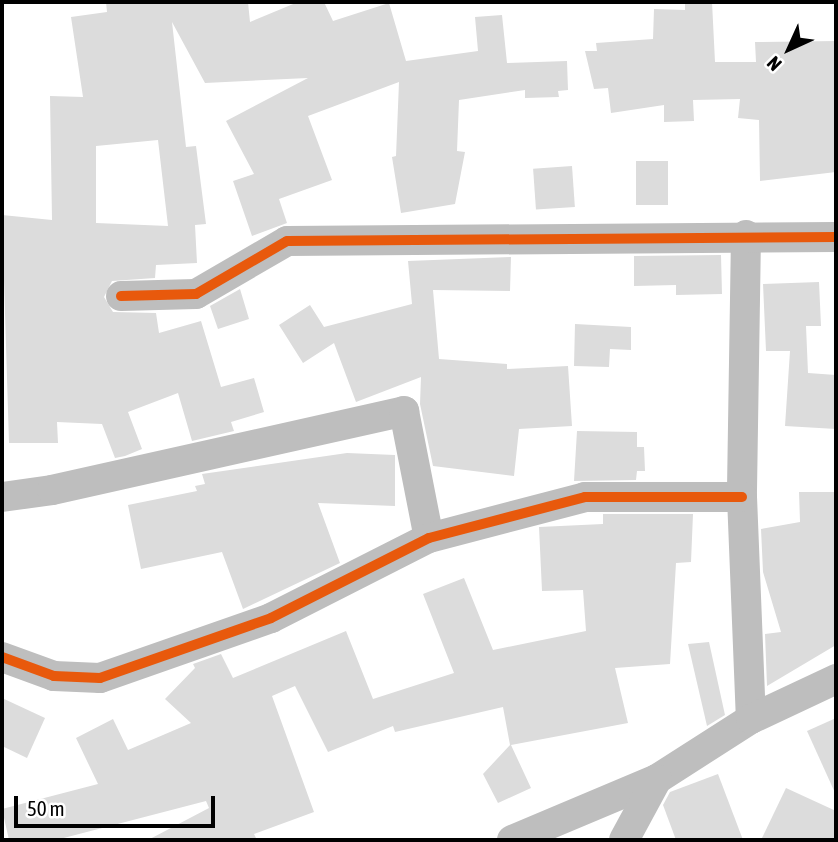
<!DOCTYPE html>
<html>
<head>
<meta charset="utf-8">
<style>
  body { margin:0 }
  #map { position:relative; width:838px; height:842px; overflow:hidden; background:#fff; font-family:"Asap Condensed",sans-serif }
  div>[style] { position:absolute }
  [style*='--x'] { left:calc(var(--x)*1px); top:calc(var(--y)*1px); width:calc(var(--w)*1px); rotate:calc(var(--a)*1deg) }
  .building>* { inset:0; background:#dcdcdc; transform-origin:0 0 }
  .minor>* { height:30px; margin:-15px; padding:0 15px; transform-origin:15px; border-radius:15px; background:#bebebe }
  .cycleway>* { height:10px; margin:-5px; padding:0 5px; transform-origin:5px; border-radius:5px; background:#e8590c }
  span { translate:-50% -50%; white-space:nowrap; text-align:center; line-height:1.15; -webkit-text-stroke:7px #fff; paint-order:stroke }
  .frame { position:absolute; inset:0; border:4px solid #000; pointer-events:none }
  .north { position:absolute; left:754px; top:14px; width:70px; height:70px; -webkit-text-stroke:5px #fff; paint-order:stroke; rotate:225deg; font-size:19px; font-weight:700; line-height:28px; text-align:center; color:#000 }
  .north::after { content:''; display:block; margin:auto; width:24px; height:32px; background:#000; clip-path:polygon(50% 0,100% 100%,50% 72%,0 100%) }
  .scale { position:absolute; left:14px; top:796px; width:201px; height:32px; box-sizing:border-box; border:4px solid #000; border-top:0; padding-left:9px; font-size:21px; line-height:24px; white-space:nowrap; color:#000; -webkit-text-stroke:5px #fff; paint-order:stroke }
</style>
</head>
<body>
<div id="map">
  <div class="building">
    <div style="clip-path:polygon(evenodd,106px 2px,248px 2px,250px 22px,298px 2px,324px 2px,333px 21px,389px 3px,406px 61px,478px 51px,475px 17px,502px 15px,507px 63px,567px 61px,568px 90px,558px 91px,559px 97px,525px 98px,525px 90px,459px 100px,457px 151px,465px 152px,455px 204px,401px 213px,392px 157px,396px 156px,399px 82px,308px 116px,332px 180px,279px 199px,287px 223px,252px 236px,233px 181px,254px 174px,226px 121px,308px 78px,205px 83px,172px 22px,186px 147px,196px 146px,206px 224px,195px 225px,197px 263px,156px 265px,155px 278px,112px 281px,104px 297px,113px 312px,156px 313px,159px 333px,201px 321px,221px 387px,254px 378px,264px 412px,231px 422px,234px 431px,192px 441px,178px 393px,128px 412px,142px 449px,125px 456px,115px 458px,102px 424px,57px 422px,58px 443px,9px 443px,2px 215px,52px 220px,50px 96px,83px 97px,71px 17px,107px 12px,106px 2px,158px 140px,168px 226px,96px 223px,96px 146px,158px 140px)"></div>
    <div style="clip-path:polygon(685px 2px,712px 2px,715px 62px,756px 62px,755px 42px,836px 41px,836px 172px,760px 181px,759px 120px,738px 118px,740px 99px,693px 100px,694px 121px,664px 122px,664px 105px,611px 113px,608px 88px,594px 89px,585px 51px,597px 51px,596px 43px,653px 39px,654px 9px,685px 10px)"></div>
    <div style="left:636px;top:161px;width:32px;height:44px"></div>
    <div style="left:572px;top:166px;width:41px;height:39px;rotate:86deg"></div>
    <div style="clip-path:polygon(721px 255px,722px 294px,676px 295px,676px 285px,634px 286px,634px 256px)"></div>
    <div style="clip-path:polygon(511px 257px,510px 291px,433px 290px,439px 359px,507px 364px,507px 369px,568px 366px,572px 426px,519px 429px,514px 476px,433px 466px,420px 404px,421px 377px,356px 402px,334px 343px,303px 363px,279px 325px,310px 305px,324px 327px,412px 304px,408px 261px)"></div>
    <div style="clip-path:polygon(819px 282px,821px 326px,806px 326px,808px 373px,836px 375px,836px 429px,785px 426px,790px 351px,766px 351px,763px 284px)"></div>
    <div style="clip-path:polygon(240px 289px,249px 319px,218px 329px,210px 306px)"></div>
    <div style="clip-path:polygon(575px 324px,631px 327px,631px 350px,610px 349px,609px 367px,574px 366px)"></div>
    <div style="clip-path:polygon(577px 431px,637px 432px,637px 447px,644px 447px,645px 471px,637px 471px,636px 480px,574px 481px)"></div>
    <div style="clip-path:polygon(347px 453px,395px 455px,395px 506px,318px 503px,340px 563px,243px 609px,222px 552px,141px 569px,128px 505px,197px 491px,195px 486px,205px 484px,202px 474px)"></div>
    <div style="clip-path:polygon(799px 492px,836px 492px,836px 645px,767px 686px,765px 634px,781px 632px,763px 572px,761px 529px,800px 522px)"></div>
    <div style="clip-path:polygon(603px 514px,693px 514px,691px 562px,676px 563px,670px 664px,615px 668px,628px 723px,511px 745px,531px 788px,498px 803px,483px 774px,510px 745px,503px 707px,395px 732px,393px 726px,328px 752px,295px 686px,272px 696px,314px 812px,254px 834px,257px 840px,148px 840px,209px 808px,206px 801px,56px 840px,9px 840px,2px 809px,98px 784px,76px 738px,113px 719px,128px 750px,191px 723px,165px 699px,195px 668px,193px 664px,221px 654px,233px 678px,346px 631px,373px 699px,454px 673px,423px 594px,464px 578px,493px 650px,586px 631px,583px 590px,542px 591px,539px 527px,603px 524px)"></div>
    <div style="clip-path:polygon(709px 642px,725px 715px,707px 726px,688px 644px)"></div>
    <div style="clip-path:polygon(2px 698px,45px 718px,27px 758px,2px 746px)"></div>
    <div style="clip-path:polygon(836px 718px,836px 795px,807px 731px)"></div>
    <div style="clip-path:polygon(718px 774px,743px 840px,676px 840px,663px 805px,670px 792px)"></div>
    <div style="clip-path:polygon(786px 788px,836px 811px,836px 840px,761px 840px)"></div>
  </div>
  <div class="minor">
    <div style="--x:746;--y:235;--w:262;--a:90.9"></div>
    <div style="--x:742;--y:497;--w:222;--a:87.7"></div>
    <div style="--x:121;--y:296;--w:75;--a:-1.5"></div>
    <div style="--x:196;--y:294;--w:105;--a:-30.2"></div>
    <div style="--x:287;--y:241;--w:549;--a:-0.42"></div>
    <div style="--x:2;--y:497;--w:50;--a:-8"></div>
    <div style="--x:52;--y:490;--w:361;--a:-12.6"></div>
    <div style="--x:404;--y:411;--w:129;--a:78.9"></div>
    <div style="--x:2;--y:657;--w:55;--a:20.1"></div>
    <div style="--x:54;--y:676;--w:46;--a:2.5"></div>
    <div style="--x:100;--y:678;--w:181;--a:-19.3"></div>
    <div style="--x:271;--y:618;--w:177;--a:-26.9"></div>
    <div style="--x:429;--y:538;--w:161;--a:-14.7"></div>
    <div style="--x:585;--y:497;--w:157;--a:0"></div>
    <div style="--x:512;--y:840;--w:157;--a:-22.8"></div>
    <div style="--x:657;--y:779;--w:112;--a:-32.6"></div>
    <div style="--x:751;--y:719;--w:94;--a:-25.2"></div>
    <div style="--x:624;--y:840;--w:69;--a:-61.6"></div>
  </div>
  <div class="cycleway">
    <div style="--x:121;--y:296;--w:75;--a:-1.5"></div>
    <div style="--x:196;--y:294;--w:105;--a:-30.2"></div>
    <div style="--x:287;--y:241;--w:549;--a:-0.42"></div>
    <div style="--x:2;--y:657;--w:55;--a:20.1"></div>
    <div style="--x:54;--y:676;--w:46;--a:2.5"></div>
    <div style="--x:100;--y:678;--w:181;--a:-19.3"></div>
    <div style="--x:271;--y:618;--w:177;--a:-26.9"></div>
    <div style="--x:429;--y:538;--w:161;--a:-14.7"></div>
    <div style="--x:585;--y:497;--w:157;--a:0"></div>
  </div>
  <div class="frame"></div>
  <div class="north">N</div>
  <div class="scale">50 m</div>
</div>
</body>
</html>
